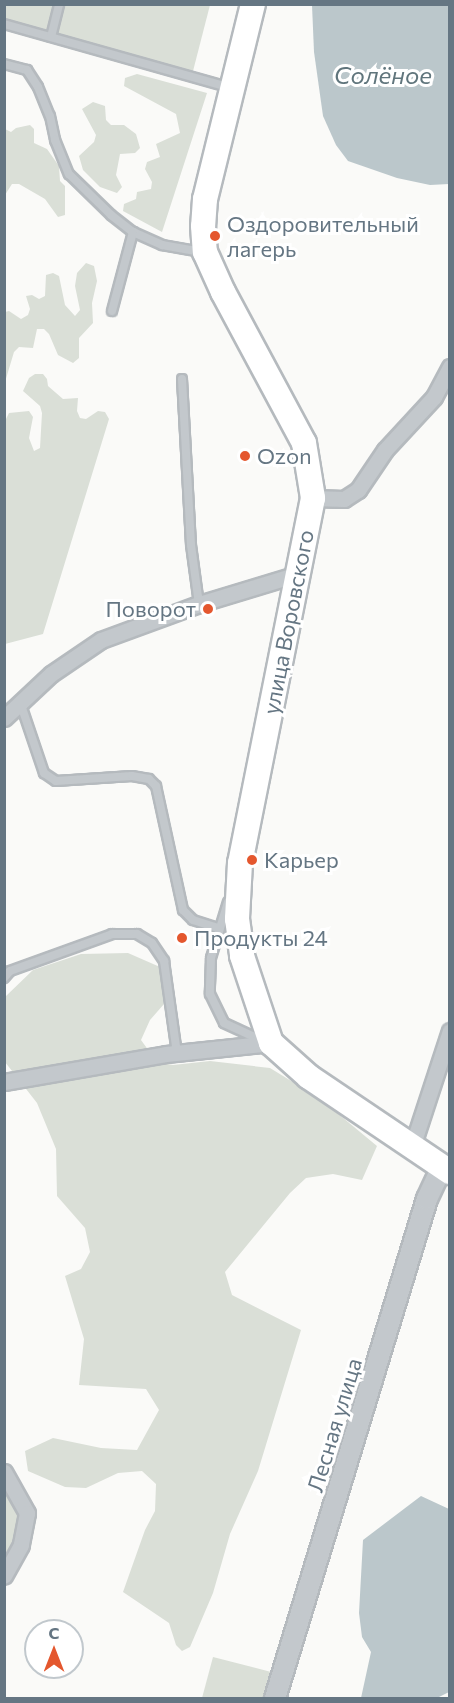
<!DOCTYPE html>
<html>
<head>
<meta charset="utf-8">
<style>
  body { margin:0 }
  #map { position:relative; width:454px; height:1703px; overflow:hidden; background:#fafaf8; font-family:Commissioner,sans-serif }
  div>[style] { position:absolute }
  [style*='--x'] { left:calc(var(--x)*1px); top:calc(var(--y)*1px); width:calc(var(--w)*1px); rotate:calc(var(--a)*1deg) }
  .green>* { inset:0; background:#dadfd7 }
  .water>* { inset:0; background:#bbc7cb }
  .roads { filter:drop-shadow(2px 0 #b5babe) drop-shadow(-2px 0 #b5babe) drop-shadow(0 2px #b5babe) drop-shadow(0 -2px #b5babe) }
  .service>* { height:8px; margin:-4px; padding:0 4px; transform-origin:4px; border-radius:4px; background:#c3c8cc }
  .minor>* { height:15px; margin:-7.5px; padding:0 7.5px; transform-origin:7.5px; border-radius:7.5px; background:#c3c8cc }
  .tertiary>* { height:20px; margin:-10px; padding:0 10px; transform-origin:10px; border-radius:10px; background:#c3c8cc }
  .primary>* { height:24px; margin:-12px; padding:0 12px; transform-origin:12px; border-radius:12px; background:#fff }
  .dots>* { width:16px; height:16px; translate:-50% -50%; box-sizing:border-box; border:3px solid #fff; border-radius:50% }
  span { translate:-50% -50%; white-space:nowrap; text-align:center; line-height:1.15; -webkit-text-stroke:6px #fff; paint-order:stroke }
  .poi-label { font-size:22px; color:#657683 }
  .left { translate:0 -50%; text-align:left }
  .right { translate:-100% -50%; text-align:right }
  .street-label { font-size:22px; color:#657683 }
  .water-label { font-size:24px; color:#60757c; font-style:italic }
  .frame { position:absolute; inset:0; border:6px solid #657683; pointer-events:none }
  .north { position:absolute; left:24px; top:1619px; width:60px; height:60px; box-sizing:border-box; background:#fff; border:2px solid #c1c8cd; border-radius:50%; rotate:0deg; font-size:16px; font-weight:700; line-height:24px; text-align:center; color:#657683 }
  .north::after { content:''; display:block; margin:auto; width:21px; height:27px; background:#e4572e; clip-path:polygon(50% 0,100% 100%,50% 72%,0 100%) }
</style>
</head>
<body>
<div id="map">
  <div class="green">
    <div style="clip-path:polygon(4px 5px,210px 5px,192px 75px,5px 25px)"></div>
    <div style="clip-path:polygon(137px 74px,207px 93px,162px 232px,123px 211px,124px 204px,136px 199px,137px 192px,151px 189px,152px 182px,145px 169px,147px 162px,160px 157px,156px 144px,180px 133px,176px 114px,124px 86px,125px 78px)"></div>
    <div style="clip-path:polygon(93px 102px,105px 106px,106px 120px,111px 125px,124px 125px,136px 134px,140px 148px,135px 153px,120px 154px,116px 175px,122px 187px,117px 193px,100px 187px,83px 170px,79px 156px,94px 142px,96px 135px,82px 109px)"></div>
    <div style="clip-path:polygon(30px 125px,34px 129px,34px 143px,47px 149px,59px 166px,60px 181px,65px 186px,65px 215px,58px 217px,45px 199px,19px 184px,12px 184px,5px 195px,5px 129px,11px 132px,16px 128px)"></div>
    <div style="clip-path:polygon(86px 263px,94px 266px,97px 281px,92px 303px,93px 323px,79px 338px,79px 358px,73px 363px,58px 355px,49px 334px,44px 329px,37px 329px,33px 348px,19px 347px,14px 352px,5px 382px,5px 312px,9px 311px,21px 319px,28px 315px,30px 309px,26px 296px,32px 295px,39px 299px,45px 296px,46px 275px,53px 273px,59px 276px,65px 305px,75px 316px,80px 310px,75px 286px,77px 273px)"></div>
    <div style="clip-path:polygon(35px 374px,43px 374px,47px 379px,48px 386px,63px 399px,78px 398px,77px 411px,80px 418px,86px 419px,98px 411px,105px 412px,109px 419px,43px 634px,5px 644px,5px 421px,9px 413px,29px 411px,33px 417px,29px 438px,34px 451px,40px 448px,42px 413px,40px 406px,23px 391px,29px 378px)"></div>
    <div style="clip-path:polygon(128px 953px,160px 967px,164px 1004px,150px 1020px,141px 1040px,157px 1062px,173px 1065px,210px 1061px,270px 1068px,319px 1098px,377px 1146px,362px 1180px,333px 1174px,306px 1178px,290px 1193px,225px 1272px,232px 1295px,301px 1330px,258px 1471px,230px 1534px,213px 1593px,190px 1647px,182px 1651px,176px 1645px,169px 1623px,123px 1592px,145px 1530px,155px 1511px,156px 1484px,142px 1471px,118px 1473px,86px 1488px,65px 1487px,28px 1471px,25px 1451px,53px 1438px,101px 1448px,137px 1450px,159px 1410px,146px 1389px,79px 1385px,84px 1339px,65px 1276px,81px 1269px,90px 1252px,85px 1228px,57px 1196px,56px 1149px,37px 1103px,5px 1062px,6px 996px,33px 970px,81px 954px)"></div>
    <div style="clip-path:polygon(4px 1486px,19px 1512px,20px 1532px,4px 1562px)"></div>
    <div style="clip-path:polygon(213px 1657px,275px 1673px,269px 1698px,202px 1698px)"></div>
  </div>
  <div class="water">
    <div style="clip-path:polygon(312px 5px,449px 5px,449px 184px,430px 185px,397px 178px,348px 161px,336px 145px,323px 116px,314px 52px)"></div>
    <div style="clip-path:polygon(421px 1496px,449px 1509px,449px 1692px,437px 1698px,361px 1698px,371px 1652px,362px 1637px,359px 1613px,363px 1540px)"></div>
  </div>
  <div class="roads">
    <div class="service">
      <div style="--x:4;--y:24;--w:233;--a:15.7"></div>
      <div style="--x:51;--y:37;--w:34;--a:-76"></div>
      <div style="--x:4;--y:64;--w:24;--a:15"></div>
      <div style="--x:27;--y:70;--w:20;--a:57"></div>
      <div style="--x:38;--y:87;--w:31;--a:68"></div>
      <div style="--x:50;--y:116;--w:25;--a:78"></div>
      <div style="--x:55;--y:140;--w:37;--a:68"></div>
      <div style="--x:69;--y:174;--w:59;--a:44.3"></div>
      <div style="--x:111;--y:215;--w:28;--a:38"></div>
      <div style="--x:133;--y:232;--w:32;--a:24"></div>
      <div style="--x:162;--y:245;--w:40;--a:10"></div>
      <div style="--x:112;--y:311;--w:82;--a:-75.1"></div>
      <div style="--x:182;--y:379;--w:166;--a:86.9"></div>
      <div style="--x:191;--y:545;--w:60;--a:82.3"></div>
      <div style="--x:21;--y:705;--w:72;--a:71.3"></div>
      <div style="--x:44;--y:773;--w:14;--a:34"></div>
      <div style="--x:56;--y:781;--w:76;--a:-3.8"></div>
      <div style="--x:132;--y:776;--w:17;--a:10"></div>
      <div style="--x:149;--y:779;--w:10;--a:45"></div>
      <div style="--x:156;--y:786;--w:127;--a:77.7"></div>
      <div style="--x:183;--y:910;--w:14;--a:45"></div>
      <div style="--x:193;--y:920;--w:28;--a:18"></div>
      <div style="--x:228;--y:902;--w:59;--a:106.9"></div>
      <div style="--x:211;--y:958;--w:36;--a:92"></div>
      <div style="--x:210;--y:994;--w:32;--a:64"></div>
      <div style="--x:224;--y:1023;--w:41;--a:24.7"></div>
      <div style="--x:4;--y:978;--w:9;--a:-49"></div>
      <div style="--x:10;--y:971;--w:109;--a:-19.9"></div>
      <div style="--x:112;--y:934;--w:25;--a:0"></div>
      <div style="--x:137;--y:934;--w:17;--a:31"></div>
      <div style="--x:152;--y:943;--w:22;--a:56"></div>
      <div style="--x:164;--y:961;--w:93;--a:82"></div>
    </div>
    <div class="minor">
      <div style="--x:313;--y:498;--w:31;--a:2"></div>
      <div style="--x:344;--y:499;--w:17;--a:-33"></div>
      <div style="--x:358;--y:490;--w:48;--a:-56"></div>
      <div style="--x:385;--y:450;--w:72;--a:-47.2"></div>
      <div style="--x:434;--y:397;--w:34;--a:-62"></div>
      <div style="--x:4;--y:718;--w:64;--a:-43.1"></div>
      <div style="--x:51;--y:674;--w:60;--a:-34.2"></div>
      <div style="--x:101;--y:640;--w:104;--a:-20.2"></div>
      <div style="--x:199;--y:604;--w:103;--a:-16.9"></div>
      <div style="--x:4;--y:1082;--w:164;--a:-9.8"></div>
      <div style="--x:166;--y:1054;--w:106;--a:-6"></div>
      <div style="--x:412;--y:1147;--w:122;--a:-71.9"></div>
      <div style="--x:4;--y:1472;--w:47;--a:60.7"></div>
      <div style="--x:27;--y:1513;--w:33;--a:101"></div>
      <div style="--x:21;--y:1545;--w:35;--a:119"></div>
    </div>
    <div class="tertiary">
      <div style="--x:275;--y:1698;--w:522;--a:-73.06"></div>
      <div style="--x:427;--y:1199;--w:35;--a:-65"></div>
    </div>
    <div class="primary">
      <div style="--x:253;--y:4;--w:201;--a:103.8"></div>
      <div style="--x:205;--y:199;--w:27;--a:94"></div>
      <div style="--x:203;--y:226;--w:26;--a:86"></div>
      <div style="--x:205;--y:252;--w:44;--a:65.8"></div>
      <div style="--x:223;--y:292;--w:171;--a:61.8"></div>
      <div style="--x:304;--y:443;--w:56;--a:80.7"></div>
      <div style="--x:313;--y:498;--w:372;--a:101.3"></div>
      <div style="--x:240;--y:863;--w:56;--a:93.1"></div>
      <div style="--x:237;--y:919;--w:37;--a:82"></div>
      <div style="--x:242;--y:956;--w:92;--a:71.6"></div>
      <div style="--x:271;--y:1043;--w:51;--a:41.8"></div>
      <div style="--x:309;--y:1077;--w:170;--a:34"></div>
    </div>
  </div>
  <div class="dots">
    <div style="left:215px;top:236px;background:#e4572e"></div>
    <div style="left:245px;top:456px;background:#e4572e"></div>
    <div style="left:208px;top:609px;background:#e4572e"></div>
    <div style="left:252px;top:860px;background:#e4572e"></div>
    <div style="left:182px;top:938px;background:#e4572e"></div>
  </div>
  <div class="poi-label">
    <span class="left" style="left:227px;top:236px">Оздоровительный<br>лагерь</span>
    <span class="left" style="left:257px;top:456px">Ozon</span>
    <span class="right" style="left:196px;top:609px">Поворот</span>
    <span class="left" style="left:264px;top:860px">Карьер</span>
    <span class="left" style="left:194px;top:938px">Продукты 24</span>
  </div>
  <div class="street-label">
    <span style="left:288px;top:622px;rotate:-79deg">улица Воровского</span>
    <span style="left:334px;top:1425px;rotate:-73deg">Лесная улица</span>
  </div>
  <div class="water-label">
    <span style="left:383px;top:75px">Солёное</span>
  </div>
  <div class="frame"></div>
  <div class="north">С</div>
</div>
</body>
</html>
